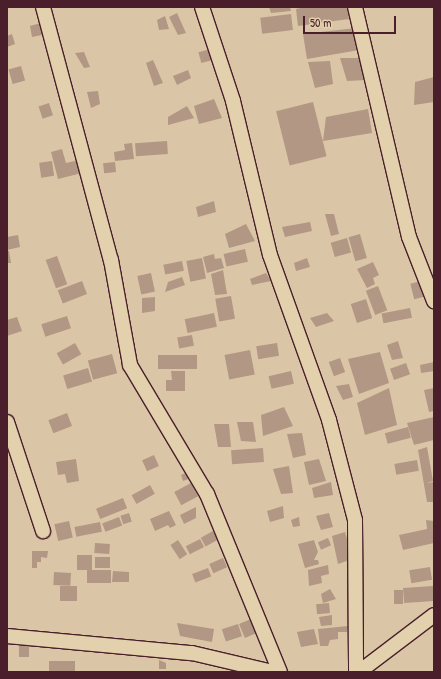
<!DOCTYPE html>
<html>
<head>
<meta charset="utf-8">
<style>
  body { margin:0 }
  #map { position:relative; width:441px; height:679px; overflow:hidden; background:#dac6a6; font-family:"Patrick Hand",sans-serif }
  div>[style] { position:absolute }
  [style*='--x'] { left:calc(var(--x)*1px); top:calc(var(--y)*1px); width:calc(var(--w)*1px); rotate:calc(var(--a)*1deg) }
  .building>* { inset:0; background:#b19784; transform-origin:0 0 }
  .roads { filter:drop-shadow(1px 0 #4a1f2b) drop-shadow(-1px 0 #4a1f2b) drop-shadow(0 1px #4a1f2b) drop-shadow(0 -1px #4a1f2b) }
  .street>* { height:14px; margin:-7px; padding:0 7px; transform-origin:7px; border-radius:7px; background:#e3d1ae }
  span { translate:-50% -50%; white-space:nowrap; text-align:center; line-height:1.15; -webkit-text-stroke:4px #e3d1ae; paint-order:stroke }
  .frame { position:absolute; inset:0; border:8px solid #4a1f2b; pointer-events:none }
  .scale { position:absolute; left:303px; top:16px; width:93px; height:18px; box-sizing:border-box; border:2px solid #4a1f2b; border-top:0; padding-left:5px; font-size:12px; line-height:14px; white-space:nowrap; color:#4a1f2b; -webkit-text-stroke:3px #e3d1ae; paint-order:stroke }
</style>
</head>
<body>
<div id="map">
  <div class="building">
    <div style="clip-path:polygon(269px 7px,290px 7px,291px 11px,271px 13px)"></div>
    <div style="clip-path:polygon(306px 7px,347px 7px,349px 19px,298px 26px,296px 9px)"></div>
    <div style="clip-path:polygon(177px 13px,186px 33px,178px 35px,169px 17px)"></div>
    <div style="left:291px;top:14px;width:16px;height:31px;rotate:83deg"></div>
    <div style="clip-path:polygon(165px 16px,169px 29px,159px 30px,157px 20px)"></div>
    <div style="clip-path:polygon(44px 22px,47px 34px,32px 37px,30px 26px)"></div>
    <div style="clip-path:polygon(356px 28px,365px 49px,307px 59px,303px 34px)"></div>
    <div style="clip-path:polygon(12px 34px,15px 44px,7px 47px,7px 36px)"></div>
    <div style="left:211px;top:49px;width:11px;height:13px;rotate:75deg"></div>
    <div style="clip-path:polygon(84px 52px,90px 67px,84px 68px,75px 53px)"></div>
    <div style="clip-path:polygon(340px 58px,361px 58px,366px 80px,347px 81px)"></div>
    <div style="clip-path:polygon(153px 60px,163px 83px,154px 86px,146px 63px)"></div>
    <div style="clip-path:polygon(330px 61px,333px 84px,315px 88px,308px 62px)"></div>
    <div style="left:21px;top:66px;width:15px;height:13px;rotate:74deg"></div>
    <div style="clip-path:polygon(188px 70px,191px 78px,177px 85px,173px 76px)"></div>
    <div style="clip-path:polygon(434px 77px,434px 102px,414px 105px,415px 82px)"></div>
    <div style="clip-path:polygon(98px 91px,100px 104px,91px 108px,87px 92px)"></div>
    <div style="clip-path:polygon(214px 99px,222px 118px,199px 124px,194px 106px)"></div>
    <div style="left:313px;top:102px;width:56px;height:38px;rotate:76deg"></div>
    <div style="left:49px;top:103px;width:13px;height:11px;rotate:72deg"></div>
    <div style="clip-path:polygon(187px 106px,194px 118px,168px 125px,168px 117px)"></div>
    <div style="clip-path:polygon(368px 109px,372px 133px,323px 141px,326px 117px)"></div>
    <div style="left:167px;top:141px;width:13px;height:32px;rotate:86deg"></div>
    <div style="clip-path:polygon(132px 143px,134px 159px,115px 161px,114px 152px,125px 150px,124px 144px)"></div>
    <div style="clip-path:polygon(62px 149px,66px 163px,79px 160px,82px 173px,58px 179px,51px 152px)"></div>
    <div style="left:52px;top:161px;width:15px;height:13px;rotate:82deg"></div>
    <div style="left:115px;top:162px;width:10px;height:12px;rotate:84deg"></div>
    <div style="clip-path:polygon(214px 201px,216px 212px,198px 217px,196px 207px)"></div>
    <div style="clip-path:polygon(325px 214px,334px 214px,339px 234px,331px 236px)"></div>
    <div style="clip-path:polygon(310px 222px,312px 231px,285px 237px,282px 227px)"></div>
    <div style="clip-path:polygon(246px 224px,255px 241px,229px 248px,225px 234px)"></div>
    <div style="left:360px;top:234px;width:25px;height:12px;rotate:74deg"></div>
    <div style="clip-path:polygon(18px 235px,20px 247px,7px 250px,7px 237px)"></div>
    <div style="left:347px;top:238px;width:15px;height:17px;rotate:74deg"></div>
    <div style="left:245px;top:249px;width:13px;height:22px;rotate:77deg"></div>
    <div style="clip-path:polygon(7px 251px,9px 251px,11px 263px,7px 263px)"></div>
    <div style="clip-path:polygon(214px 254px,215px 259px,221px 258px,224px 268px,207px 273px,203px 257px)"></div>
    <div style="left:57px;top:256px;width:30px;height:12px;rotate:70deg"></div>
    <div style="left:202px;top:258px;width:21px;height:16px;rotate:79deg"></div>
    <div style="clip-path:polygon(307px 258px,310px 267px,296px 271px,294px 263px)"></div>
    <div style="left:182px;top:261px;width:10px;height:19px;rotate:79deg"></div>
    <div style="clip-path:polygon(373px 262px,379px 275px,373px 278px,375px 284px,367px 288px,357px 269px)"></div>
    <div style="clip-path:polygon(223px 270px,227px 294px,215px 295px,211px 274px)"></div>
    <div style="left:151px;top:273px;width:19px;height:14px;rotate:78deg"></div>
    <div style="clip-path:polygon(266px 273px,271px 281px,252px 285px,250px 279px)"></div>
    <div style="clip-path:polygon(182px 277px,185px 285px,165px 292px,168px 282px)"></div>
    <div style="left:82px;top:281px;width:14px;height:26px;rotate:69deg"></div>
    <div style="left:421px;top:281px;width:16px;height:11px;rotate:76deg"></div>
    <div style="left:378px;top:286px;width:26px;height:13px;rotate:69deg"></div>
    <div style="left:231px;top:296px;width:23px;height:16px;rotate:80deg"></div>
    <div style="clip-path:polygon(155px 297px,155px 311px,142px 313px,142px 298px)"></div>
    <div style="left:366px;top:299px;width:20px;height:16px;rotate:72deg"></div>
    <div style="left:410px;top:308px;width:10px;height:29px;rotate:79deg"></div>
    <div style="left:214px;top:313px;width:14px;height:30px;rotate:78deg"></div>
    <div style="clip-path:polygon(327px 313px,334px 321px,316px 327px,310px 318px)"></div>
    <div style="left:67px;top:316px;width:13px;height:27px;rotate:72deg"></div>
    <div style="clip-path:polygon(17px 317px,22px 331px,7px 336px,7px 320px)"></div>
    <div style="left:192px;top:335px;width:11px;height:15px;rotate:80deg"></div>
    <div style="clip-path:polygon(398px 341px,403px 358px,392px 360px,387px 345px)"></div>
    <div style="left:75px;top:343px;width:13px;height:21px;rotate:61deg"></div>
    <div style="left:277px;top:343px;width:13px;height:21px;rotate:81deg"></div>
    <div style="left:250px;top:350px;width:25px;height:26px;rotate:79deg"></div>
    <div style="clip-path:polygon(380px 352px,389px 383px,359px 394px,348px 359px)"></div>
    <div style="left:112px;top:354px;width:20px;height:25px;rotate:75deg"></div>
    <div style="left:197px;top:355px;width:14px;height:39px;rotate:90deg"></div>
    <div style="left:340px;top:358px;width:15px;height:12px;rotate:70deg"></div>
    <div style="clip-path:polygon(434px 362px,434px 371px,421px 373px,420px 365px)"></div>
    <div style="left:406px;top:363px;width:12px;height:17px;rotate:70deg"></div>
    <div style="left:88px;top:368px;width:14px;height:26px;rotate:73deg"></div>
    <div style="clip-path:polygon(171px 371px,185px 371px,185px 391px,166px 391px,166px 380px,172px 380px)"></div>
    <div style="left:291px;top:371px;width:13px;height:23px;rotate:77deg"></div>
    <div style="clip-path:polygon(349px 384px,353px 397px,343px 400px,336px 386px)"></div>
    <div style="clip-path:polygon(389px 388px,397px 425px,365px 435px,357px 403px)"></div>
    <div style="clip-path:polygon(434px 388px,434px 411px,429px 412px,424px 390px)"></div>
    <div style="clip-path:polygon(284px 407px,293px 426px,263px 436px,261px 415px)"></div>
    <div style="left:67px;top:413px;width:14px;height:20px;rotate:69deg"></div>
    <div style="clip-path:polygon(434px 417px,434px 440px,414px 445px,407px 423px)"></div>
    <div style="clip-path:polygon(237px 422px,253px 422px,256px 442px,241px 441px)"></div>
    <div style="clip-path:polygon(214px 424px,229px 424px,231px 447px,218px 447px)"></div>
    <div style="left:408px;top:427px;width:11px;height:24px;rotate:75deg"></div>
    <div style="clip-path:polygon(302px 433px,306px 455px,293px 458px,287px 434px)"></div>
    <div style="clip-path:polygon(427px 447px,433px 481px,426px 483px,434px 482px,434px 502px,427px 502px,418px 450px)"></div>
    <div style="left:263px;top:448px;width:14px;height:32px;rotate:86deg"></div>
    <div style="left:154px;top:455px;width:12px;height:13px;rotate:66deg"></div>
    <div style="clip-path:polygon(76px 459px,79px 481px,67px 483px,65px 474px,58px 475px,56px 462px)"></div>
    <div style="clip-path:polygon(319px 459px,326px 481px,309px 485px,304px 462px)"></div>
    <div style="left:417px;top:460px;width:11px;height:23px;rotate:80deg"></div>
    <div style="clip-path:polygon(289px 466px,293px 493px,281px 494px,273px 469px)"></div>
    <div style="clip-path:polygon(188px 472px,191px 478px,183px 481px,181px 475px)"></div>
    <div style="clip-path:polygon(331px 482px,333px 495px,314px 498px,312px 488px)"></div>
    <div style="left:191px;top:483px;width:15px;height:19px;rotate:62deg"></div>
    <div style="left:150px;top:485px;width:10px;height:21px;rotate:61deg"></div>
    <div style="left:123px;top:498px;width:11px;height:29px;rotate:68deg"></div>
    <div style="clip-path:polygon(283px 506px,284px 518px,270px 522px,267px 511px)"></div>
    <div style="clip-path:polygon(196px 507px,196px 518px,184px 524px,180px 515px)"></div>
    <div style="clip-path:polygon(169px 511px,176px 525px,170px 528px,168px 525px,155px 531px,150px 519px)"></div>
    <div style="left:129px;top:513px;width:9px;height:9px;rotate:72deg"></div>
    <div style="clip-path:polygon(329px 513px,333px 527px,321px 530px,316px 516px)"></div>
    <div style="left:119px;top:517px;width:9px;height:18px;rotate:69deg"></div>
    <div style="clip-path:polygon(299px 517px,300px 526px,293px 527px,291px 520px)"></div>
    <div style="clip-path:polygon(426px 520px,434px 521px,434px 543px,403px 550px,399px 535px,427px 529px)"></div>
    <div style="left:69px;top:521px;width:17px;height:15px;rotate:77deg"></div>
    <div style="left:100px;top:522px;width:10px;height:26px;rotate:79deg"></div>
    <div style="left:213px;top:531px;width:10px;height:14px;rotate:61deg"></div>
    <div style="clip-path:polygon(345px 532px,353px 559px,338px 564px,332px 536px)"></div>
    <div style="left:328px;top:538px;width:8px;height:11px;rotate:67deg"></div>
    <div style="left:200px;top:539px;width:9px;height:16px;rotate:63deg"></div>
    <div style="left:178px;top:540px;width:17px;height:9px;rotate:57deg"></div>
    <div style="clip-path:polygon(314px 540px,318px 552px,314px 560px,318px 560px,319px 564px,305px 568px,298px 544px)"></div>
    <div style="left:95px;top:543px;width:15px;height:10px;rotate:4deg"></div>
    <div style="clip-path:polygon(32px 551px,48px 551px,47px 558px,41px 557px,41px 562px,37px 562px,37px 568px,32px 568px)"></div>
    <div style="left:77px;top:555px;width:15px;height:15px"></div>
    <div style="left:95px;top:557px;width:15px;height:11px"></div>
    <div style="left:223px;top:558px;width:10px;height:15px;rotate:66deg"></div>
    <div style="clip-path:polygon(328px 565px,329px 574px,321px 576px,322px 583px,309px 586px,308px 570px)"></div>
    <div style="left:430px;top:567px;width:13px;height:21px;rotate:81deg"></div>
    <div style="left:208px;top:568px;width:9px;height:17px;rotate:69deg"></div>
    <div style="left:87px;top:570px;width:24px;height:13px"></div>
    <div style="clip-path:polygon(113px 571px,129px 572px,129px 582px,112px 582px)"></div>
    <div style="left:54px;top:572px;width:17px;height:13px;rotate:3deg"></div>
    <div style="left:60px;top:586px;width:17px;height:15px"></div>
    <div style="left:433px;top:586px;width:15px;height:30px;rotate:86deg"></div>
    <div style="clip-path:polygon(330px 589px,336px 599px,323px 603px,321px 594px)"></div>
    <div style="left:394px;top:590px;width:9px;height:14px"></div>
    <div style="left:329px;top:603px;width:10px;height:13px;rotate:84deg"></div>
    <div style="clip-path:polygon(332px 615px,332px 625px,321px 626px,319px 617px)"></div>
    <div style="left:251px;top:619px;width:15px;height:13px;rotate:67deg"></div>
    <div style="clip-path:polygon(177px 623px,214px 629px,212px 642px,180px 636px)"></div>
    <div style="left:238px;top:624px;width:13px;height:17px;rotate:72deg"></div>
    <div style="clip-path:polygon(348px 626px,347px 632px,338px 632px,338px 639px,330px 640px,328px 646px,320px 646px,318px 629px)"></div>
    <div style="clip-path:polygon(314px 629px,318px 644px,301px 647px,297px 632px)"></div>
    <div style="left:19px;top:646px;width:10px;height:11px"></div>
    <div style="clip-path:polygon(159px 660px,166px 663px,166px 669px,159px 669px)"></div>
    <div style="left:49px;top:661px;width:26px;height:11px"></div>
  </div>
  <div class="roads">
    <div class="street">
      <div style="--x:43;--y:7;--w:262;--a:75"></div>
      <div style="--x:111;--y:260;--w:107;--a:79.7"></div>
      <div style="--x:130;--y:365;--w:150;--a:59.2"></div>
      <div style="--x:207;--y:494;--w:192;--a:67.7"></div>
      <div style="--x:202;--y:7;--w:99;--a:71.7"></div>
      <div style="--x:233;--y:101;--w:158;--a:76.5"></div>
      <div style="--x:270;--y:255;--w:175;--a:70.3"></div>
      <div style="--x:329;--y:420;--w:103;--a:75.4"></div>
      <div style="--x:355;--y:520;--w:152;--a:89.6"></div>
      <div style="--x:355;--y:7;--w:236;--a:76.8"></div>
      <div style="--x:409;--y:237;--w:69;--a:68.7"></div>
      <div style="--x:7;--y:422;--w:115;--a:71.7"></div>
      <div style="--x:7;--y:636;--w:186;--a:5.3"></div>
      <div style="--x:192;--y:653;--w:83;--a:13.2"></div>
      <div style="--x:359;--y:672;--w:94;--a:-37.2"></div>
    </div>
  </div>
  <div class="frame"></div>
  <div class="scale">50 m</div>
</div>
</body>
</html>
